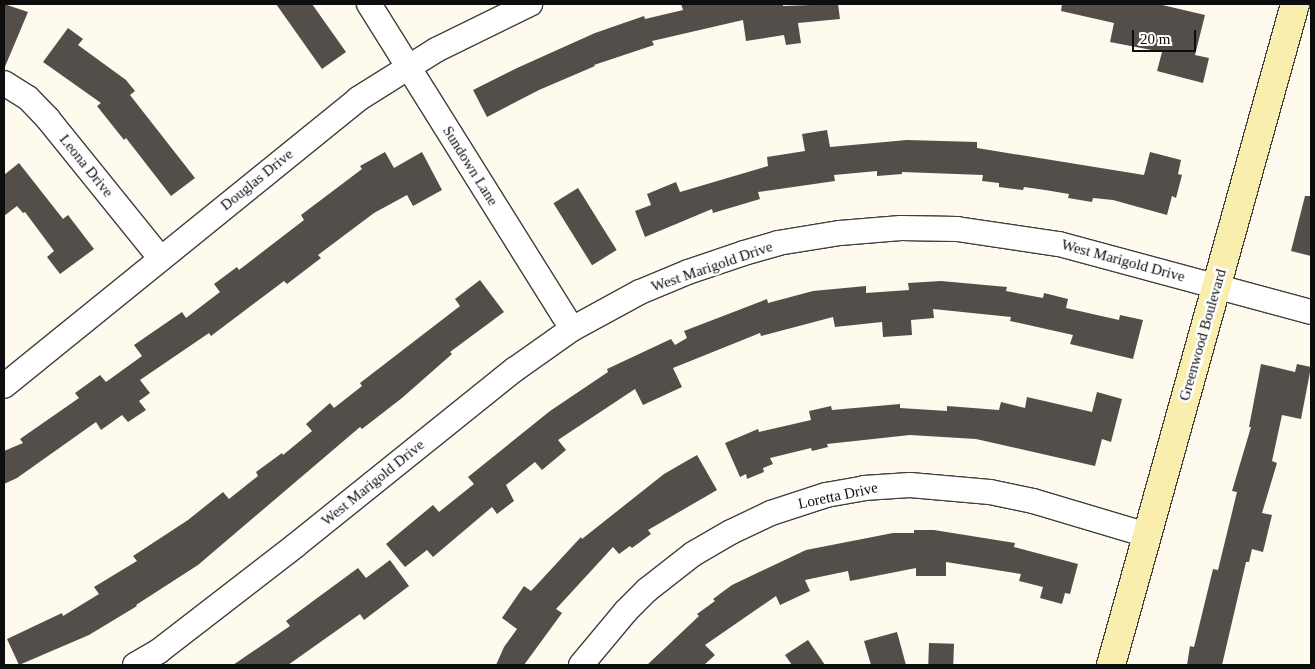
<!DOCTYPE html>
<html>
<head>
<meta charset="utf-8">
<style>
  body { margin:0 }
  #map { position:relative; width:1315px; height:669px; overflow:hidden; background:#fefaed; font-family:Georgia,serif }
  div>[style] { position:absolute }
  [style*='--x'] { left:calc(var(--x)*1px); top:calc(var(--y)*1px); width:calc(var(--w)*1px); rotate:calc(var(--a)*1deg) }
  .building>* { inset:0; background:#544e4a; transform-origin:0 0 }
  .roads { filter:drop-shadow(1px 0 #404040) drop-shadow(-1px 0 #404040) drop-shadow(0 1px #404040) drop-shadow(0 -1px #404040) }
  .street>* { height:24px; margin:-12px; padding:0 12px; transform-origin:12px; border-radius:12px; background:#fff }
  .secondary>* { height:28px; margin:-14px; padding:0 14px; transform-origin:14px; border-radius:14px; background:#f9eead }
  span { translate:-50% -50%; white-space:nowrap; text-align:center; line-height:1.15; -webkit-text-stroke:5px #fff; paint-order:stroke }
  .street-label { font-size:15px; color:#0d0d0d }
  .frame { position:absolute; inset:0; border:5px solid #0d0d0d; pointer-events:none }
  .scale { position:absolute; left:1132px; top:30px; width:64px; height:22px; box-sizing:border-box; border:2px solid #0d0d0d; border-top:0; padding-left:6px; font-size:15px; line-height:18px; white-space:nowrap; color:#0d0d0d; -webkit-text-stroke:4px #fff; paint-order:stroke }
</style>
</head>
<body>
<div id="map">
  <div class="building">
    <div style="clip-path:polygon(4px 4px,28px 12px,4px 69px)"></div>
    <div style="clip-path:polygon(276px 4px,312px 4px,346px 52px,322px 69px)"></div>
    <div style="clip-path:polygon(681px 4px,783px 4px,783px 6px,838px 4px,840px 19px,798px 23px,801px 43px,786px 45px,784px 35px,746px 41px,743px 20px,652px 41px,654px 45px,594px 65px,595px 66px,539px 90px,487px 117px,473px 90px,517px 68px,595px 33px,644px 16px,645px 19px,683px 10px)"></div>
    <div style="clip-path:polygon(1062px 4px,1158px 4px,1205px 15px,1195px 55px,1209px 58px,1203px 83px,1157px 71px,1162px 52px,1110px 42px,1114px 23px,1061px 11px)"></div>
    <div style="clip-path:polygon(68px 28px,83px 39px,78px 45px,126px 80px,135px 91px,130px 95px,195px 178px,171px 196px,126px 138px,124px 140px,97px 106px,101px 103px,43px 62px)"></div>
    <div style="clip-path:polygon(827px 130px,830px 147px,907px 140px,977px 142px,977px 148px,1144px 175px,1150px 152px,1181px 160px,1178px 174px,1182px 175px,1176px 198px,1172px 196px,1167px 215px,1113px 200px,1093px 198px,1092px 202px,1068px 198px,1069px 194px,1045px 190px,1024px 187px,1023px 190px,999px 187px,999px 183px,982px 181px,983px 175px,902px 172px,902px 174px,877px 176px,877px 171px,834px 175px,835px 181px,758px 192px,760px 199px,713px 213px,712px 209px,645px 237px,635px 211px,651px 205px,647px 194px,676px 182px,680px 192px,768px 166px,767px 157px,805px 151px,802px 134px)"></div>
    <div style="clip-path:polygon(385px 152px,394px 168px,422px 152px,442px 190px,413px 206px,407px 195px,374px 213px,318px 255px,321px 258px,287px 284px,284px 281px,211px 336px,209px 333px,140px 380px,150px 393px,139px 401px,146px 410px,128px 422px,122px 415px,101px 430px,96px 422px,17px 478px,4px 484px,4px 451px,23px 443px,20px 439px,79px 398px,75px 393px,100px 375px,106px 382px,142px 356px,134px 345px,182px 312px,186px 318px,220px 292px,214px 284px,237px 267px,239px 270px,304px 220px,301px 215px,362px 169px,360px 166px)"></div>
    <div style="clip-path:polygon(19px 163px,63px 219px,68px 215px,94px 249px,60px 274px,47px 257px,54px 251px,25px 212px,23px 213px,17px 206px,4px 216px,4px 175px)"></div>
    <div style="left:578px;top:188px;width:73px;height:29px;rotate:58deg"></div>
    <div style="clip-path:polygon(1305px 196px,1311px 196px,1311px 256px,1291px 251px)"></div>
    <div style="clip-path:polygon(480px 280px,504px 312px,450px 352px,452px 354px,402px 398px,362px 429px,360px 427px,198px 565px,136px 605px,137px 606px,89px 635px,19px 665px,7px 639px,62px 613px,63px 616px,99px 594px,94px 587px,137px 561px,133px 556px,188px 520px,223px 492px,229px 499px,258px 476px,256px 472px,282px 453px,283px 455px,312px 431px,306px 424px,330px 403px,334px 408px,362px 386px,360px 383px,460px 306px,455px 299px)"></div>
    <div style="clip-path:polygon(941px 281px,1007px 287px,1006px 291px,1043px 298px,1044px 293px,1068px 299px,1066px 308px,1119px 320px,1120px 315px,1143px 320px,1133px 359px,1070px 344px,1073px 335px,1010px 321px,1011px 317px,933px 309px,934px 318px,911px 320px,912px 335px,883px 337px,882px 322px,835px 327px,833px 317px,761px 336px,760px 333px,673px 368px,682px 387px,643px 405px,635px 389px,558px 440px,566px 450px,542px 470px,535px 462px,506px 485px,514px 501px,497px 514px,492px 507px,433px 557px,427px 550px,405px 567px,386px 544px,433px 505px,439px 512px,474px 484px,468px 477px,550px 411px,608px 372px,607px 369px,671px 339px,675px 345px,687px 338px,684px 331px,767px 299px,768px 303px,813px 291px,866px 286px,866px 293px,909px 290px,908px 283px)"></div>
    <div style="clip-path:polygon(1261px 364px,1295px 372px,1297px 364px,1311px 367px,1301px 419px,1282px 415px,1272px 461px,1277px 463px,1262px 513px,1272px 515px,1263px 552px,1252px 549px,1249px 562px,1246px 562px,1222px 665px,1187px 665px,1190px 646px,1194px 647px,1213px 569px,1218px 570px,1237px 492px,1232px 491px,1251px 427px,1249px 427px)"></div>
    <div style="clip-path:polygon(1097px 392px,1122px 399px,1111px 442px,1102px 439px,1095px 466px,976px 439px,910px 435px,827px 444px,828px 447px,812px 451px,811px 448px,770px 458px,773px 464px,763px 468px,764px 472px,747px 479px,746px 474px,740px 477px,725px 443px,758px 429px,759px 432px,811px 420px,809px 411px,831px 406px,832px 410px,900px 404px,900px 408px,947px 411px,947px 406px,999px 410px,1001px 402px,1025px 408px,1027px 397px,1092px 412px)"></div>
    <div style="clip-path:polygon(697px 455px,717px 490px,648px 530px,651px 534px,632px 548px,630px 546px,619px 554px,613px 547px,556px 609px,562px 613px,524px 665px,496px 665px,504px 647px,517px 629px,502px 618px,524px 586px,531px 591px,581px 537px,582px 539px,664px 474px)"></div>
    <div style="clip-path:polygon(914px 530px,934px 530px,1015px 543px,1014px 547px,1078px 564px,1070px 594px,1065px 593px,1062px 604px,1040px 598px,1043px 587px,1019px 581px,1021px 574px,946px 562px,946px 576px,916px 576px,916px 568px,850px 581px,848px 571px,805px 580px,810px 591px,780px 605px,776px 596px,705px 645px,715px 655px,704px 665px,647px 665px,699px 616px,697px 614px,715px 601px,713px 599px,732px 585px,806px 550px,893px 533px,914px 533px)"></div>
    <div style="clip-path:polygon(390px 560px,409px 586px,364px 620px,360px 614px,288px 665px,233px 665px,290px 626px,286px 621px,358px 568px,366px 578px)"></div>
    <div style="clip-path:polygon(897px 632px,906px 665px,871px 665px,864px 641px)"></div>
    <div style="clip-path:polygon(808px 640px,825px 665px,792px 665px,785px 655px)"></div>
    <div style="left:929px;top:643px;width:25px;height:22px;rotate:2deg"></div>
  </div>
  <div class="roads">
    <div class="street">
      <div style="--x:369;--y:4;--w:383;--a:58"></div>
      <div style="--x:4;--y:83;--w:28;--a:32"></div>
      <div style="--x:28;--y:98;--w:29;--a:46"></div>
      <div style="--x:48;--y:119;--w:179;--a:51.1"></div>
      <div style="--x:4;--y:386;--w:456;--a:-39"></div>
      <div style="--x:358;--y:99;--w:92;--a:-32.1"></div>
      <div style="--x:436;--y:50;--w:105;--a:-26.1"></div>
      <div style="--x:135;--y:665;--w:28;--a:-30"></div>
      <div style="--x:159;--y:651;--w:173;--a:-37.7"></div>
      <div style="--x:296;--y:545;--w:280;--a:-38.8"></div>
      <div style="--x:514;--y:370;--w:71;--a:-35.3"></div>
      <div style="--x:572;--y:329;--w:77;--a:-28.6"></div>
      <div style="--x:640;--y:292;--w:52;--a:-22.6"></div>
      <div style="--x:688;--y:272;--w:59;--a:-18.7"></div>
      <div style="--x:744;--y:253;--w:35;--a:-16"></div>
      <div style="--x:778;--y:243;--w:63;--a:-9.2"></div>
      <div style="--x:840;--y:233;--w:61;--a:-4.7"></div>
      <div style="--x:901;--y:228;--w:56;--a:1"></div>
      <div style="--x:957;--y:229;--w:103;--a:8.4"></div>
      <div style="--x:1059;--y:244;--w:261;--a:15.1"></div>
      <div style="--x:581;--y:665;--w:70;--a:-50.2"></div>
      <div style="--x:626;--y:611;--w:30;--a:-45"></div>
      <div style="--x:647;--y:590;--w:58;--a:-38"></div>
      <div style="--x:693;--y:554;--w:44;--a:-30.1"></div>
      <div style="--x:731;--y:532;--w:44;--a:-25.4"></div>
      <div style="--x:771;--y:513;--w:58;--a:-18.1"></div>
      <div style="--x:826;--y:495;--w:39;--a:-10"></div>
      <div style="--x:864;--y:488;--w:46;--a:-3.7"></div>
      <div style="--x:910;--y:485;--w:80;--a:5"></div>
      <div style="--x:990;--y:492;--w:44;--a:11.8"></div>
      <div style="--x:1033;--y:501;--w:119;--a:16.6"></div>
    </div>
    <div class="secondary">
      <div style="--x:1111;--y:665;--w:686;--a:-74.44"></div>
    </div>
  </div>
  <div class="street-label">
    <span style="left:86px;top:166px;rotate:51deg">Leona Drive</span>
    <span style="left:470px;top:166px;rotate:58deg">Sundown Lane</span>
    <span style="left:257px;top:180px;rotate:-39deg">Douglas Drive</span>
    <span style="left:1123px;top:261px;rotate:15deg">West Marigold Drive</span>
    <span style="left:712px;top:267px;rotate:-19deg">West Marigold Drive</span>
    <span style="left:1203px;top:335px;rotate:-74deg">Greenwood Boulevard</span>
    <span style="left:373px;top:483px;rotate:-39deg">West Marigold Drive</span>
    <span style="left:838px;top:496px;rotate:-12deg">Loretta Drive</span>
  </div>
  <div class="frame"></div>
  <div class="scale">20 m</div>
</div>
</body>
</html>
